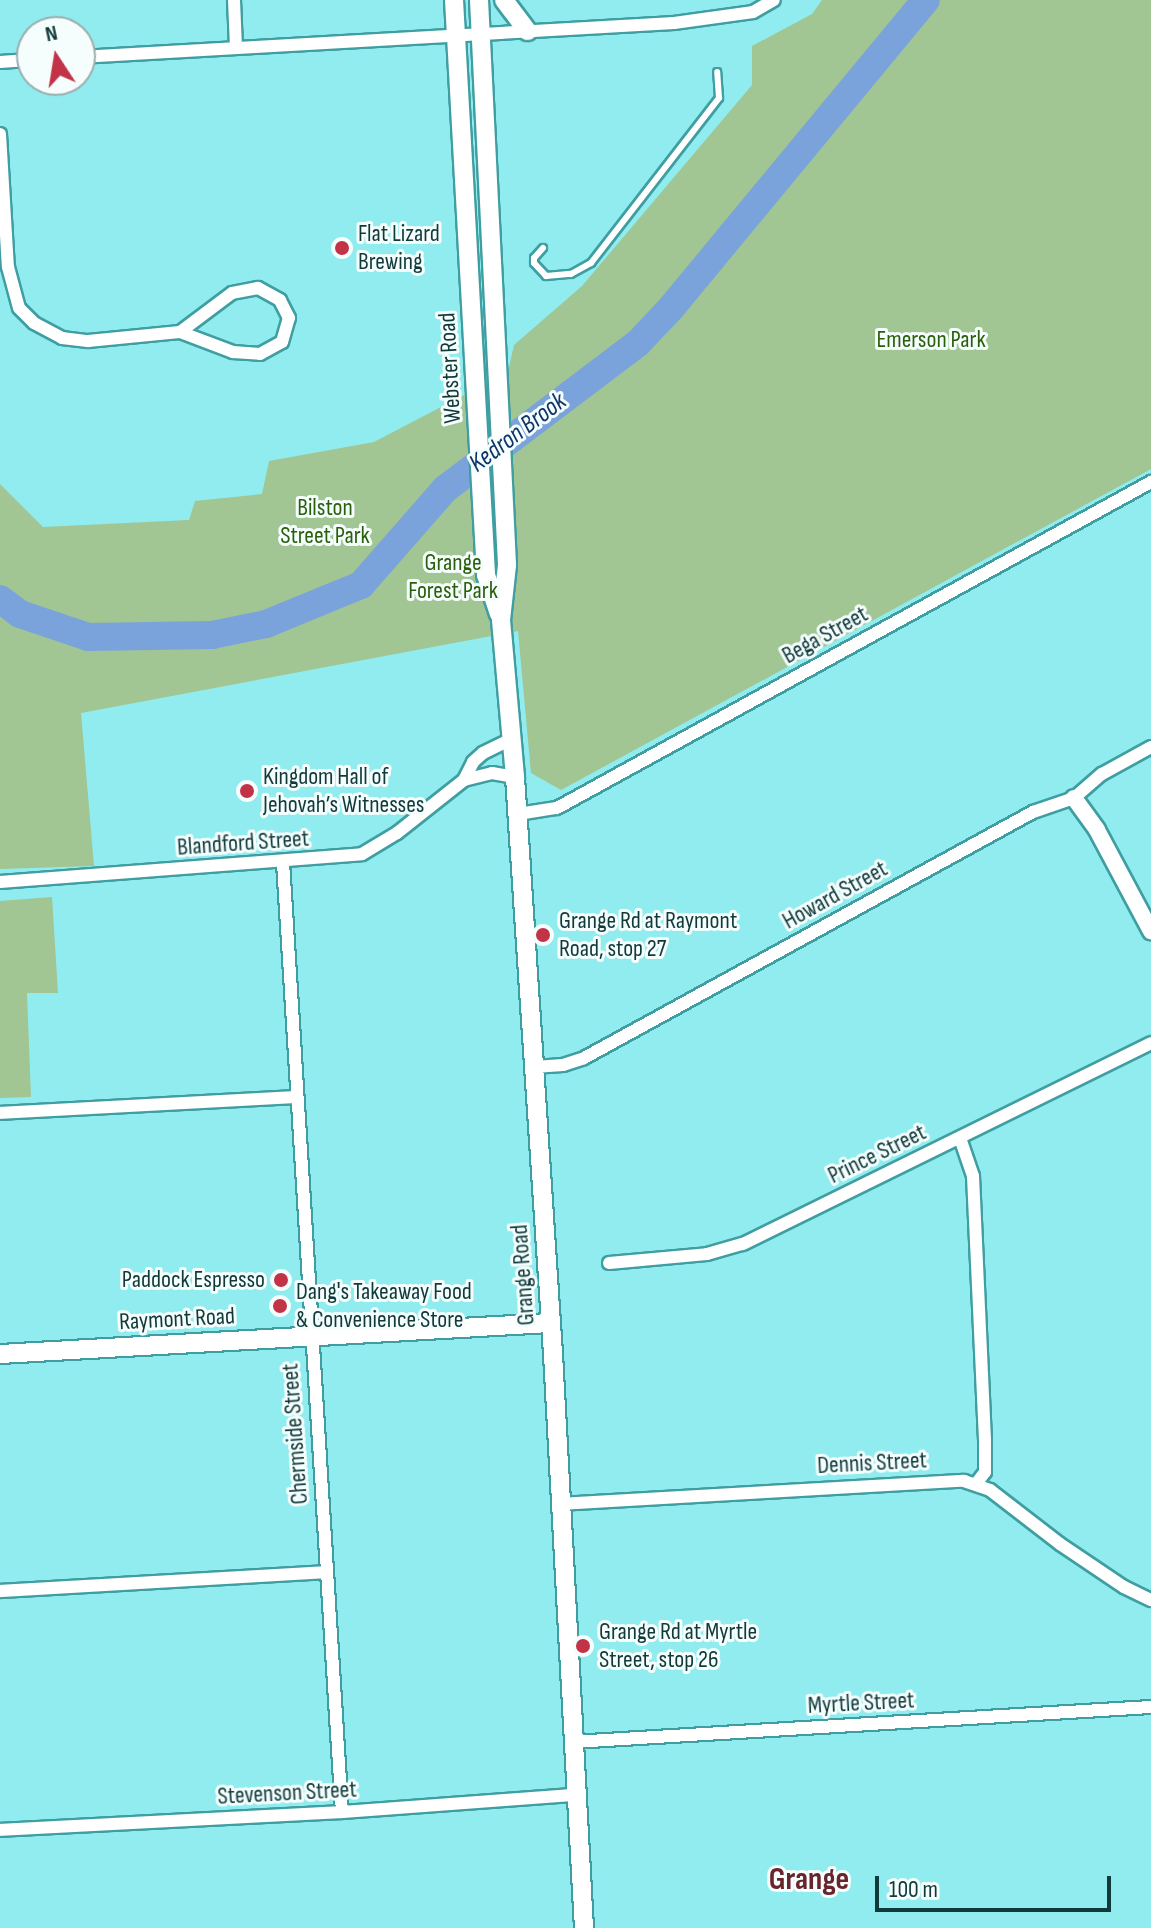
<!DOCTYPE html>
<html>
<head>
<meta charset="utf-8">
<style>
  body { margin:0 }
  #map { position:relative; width:1151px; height:1928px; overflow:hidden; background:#90ecee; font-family:"Sofia Sans Condensed",sans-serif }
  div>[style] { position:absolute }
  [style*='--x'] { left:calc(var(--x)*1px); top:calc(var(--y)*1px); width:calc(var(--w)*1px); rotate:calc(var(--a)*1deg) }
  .green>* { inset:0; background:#a1c593 }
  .river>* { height:28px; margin:-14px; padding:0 14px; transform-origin:14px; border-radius:14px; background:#7aa3dc }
  .roads { filter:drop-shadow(2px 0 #3f9ea1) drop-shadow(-2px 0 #3f9ea1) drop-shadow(0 2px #3f9ea1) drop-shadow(0 -2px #3f9ea1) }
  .service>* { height:6px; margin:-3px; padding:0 3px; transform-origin:3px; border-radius:3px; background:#fff }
  .minor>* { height:12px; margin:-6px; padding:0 6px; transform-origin:6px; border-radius:6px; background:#fff }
  .tertiary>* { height:16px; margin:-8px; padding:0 8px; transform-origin:8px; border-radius:8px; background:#fff }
  .secondary>* { height:18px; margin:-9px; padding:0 9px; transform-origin:9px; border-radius:9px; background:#fff }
  .dots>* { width:22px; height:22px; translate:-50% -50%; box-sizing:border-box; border:4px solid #f5fdfd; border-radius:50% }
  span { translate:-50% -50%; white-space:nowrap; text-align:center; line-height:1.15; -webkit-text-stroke:6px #f5fdfd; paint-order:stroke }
  .poi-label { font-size:24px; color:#11393a }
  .left { translate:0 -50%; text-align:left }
  .right { translate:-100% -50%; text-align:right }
  .park-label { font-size:24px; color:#295f0a }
  .street-label { font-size:24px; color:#11393a }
  .water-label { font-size:26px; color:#0e3468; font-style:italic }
  .district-label { font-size:32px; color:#6a242b; font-weight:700 }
  .north { position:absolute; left:16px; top:16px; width:80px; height:80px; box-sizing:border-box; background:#f5fdfd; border:2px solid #9aafaf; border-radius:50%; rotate:348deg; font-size:22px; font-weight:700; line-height:32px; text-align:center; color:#11393a }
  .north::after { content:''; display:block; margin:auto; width:28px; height:36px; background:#c33348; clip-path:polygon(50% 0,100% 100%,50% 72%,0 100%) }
  .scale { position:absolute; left:875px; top:1876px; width:236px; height:36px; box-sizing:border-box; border:4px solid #11393a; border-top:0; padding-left:10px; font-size:24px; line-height:28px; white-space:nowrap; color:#11393a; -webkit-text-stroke:6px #f5fdfd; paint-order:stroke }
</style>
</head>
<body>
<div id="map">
  <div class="green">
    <div style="clip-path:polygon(822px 0,1151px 0,1151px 469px,561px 790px,531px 773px,518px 631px,81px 713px,94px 866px,0 869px,0 484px,43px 527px,189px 520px,195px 501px,262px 494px,269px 461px,374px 442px,508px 372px,514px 345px,582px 286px,752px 85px,752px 46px,812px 14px)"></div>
    <div style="clip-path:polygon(52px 897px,58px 993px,27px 993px,31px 1097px,0 1098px,0 901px)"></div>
  </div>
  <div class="river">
    <div style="--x:0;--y:599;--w:25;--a:37"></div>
    <div style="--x:20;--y:614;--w:72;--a:18.7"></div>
    <div style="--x:88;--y:637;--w:124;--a:-0.9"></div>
    <div style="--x:212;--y:635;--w:55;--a:-11.5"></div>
    <div style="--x:266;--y:624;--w:103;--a:-22.3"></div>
    <div style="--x:361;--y:585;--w:128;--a:-48.8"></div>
    <div style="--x:445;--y:489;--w:242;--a:-37.1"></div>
    <div style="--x:638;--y:343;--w:48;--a:-46.7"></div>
    <div style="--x:671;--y:308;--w:400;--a:-50.4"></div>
  </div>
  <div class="roads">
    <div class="service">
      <div style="--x:543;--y:248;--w:13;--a:132"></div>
      <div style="--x:534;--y:258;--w:5;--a:90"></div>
      <div style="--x:534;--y:263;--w:18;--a:47"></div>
      <div style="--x:546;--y:276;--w:25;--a:-5"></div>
      <div style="--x:571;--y:274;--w:23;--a:-29"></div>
      <div style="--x:591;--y:263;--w:209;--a:-52.2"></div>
      <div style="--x:719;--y:98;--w:26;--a:-94"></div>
    </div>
    <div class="minor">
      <div style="--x:234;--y:0;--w:47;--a:87.6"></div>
      <div style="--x:80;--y:57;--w:595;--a:-3.28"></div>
      <div style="--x:674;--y:23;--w:80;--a:-7.9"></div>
      <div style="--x:753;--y:12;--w:24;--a:-30"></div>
      <div style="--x:0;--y:62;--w:32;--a:-4"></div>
      <div style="--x:0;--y:134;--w:133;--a:86.6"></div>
      <div style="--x:8;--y:267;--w:42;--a:75"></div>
      <div style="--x:19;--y:308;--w:21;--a:45"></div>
      <div style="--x:34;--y:323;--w:32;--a:28"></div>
      <div style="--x:62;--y:338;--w:26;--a:7"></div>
      <div style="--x:88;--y:341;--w:92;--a:-5.6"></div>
      <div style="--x:180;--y:332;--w:57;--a:20.7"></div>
      <div style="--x:233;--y:352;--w:27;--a:4"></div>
      <div style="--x:260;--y:354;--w:25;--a:-29"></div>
      <div style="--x:282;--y:342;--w:25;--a:-74"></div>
      <div style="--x:289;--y:318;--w:20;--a:-117"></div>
      <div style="--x:280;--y:300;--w:25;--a:-151"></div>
      <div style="--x:258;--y:288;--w:26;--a:169"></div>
      <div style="--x:232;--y:293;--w:65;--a:143.1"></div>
      <div style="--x:464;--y:780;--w:29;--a:-14"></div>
      <div style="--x:492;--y:773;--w:23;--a:10"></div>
      <div style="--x:518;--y:814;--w:39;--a:-9"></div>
      <div style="--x:557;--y:808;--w:678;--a:-28.76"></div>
      <div style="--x:283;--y:862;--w:952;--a:86.45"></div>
      <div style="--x:0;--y:882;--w:363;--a:-4.4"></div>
      <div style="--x:362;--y:854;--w:41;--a:-31"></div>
      <div style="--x:397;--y:833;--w:85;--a:-38.3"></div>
      <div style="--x:464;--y:780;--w:20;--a:-63"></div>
      <div style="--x:473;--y:762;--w:13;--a:-42"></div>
      <div style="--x:483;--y:753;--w:32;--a:-26"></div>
      <div style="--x:534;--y:1067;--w:29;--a:-4"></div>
      <div style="--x:563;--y:1065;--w:22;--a:-18"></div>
      <div style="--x:584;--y:1058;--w:512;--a:-28.72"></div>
      <div style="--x:1033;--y:812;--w:43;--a:-18.9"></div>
      <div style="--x:1074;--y:798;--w:37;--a:-41"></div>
      <div style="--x:1102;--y:774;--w:56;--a:-28.9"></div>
      <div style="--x:0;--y:1113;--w:295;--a:-3.1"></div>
      <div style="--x:960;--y:1138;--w:40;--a:71.1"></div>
      <div style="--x:973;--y:1176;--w:266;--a:87.4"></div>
      <div style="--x:985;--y:1442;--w:30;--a:90"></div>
      <div style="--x:985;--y:1472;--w:15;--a:127"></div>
      <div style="--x:609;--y:1263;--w:98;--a:-5.2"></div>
      <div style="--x:707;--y:1254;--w:37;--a:-16"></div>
      <div style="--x:743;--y:1244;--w:455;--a:-26.2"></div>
      <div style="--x:559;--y:1504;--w:406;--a:-3.3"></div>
      <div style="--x:964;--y:1481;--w:28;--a:19"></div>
      <div style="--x:990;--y:1490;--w:88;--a:37.6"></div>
      <div style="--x:1060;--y:1544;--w:77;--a:33.9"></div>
      <div style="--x:1124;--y:1587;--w:30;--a:26"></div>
      <div style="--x:0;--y:1591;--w:327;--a:-3.3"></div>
      <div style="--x:573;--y:1742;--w:579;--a:-3.47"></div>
      <div style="--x:0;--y:1830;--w:342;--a:-3"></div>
      <div style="--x:342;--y:1812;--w:235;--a:-4.2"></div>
    </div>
    <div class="tertiary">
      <div style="--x:1074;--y:798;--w:39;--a:54"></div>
      <div style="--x:1097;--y:830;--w:115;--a:61.9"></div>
    </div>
    <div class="secondary">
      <div style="--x:454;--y:0;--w:576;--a:86.81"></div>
      <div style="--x:486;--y:575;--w:41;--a:71.6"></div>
      <div style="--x:479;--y:0;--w:566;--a:87.16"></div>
      <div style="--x:507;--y:565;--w:55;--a:96.2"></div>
      <div style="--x:501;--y:620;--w:158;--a:84.9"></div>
      <div style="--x:515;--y:777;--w:578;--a:86.23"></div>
      <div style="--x:553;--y:1354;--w:575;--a:86.91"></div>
      <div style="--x:504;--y:0;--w:39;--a:53"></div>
      <div style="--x:0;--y:1354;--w:550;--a:-3.23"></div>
    </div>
  </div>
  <div class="dots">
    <div style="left:342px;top:248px;background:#c33348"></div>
    <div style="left:247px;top:791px;background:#c33348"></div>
    <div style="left:543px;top:935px;background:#c33348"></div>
    <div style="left:281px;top:1280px;background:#c33348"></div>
    <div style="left:280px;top:1306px;background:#c33348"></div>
    <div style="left:583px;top:1646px;background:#c33348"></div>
  </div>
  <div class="poi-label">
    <span class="left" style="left:358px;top:248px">Flat Lizard<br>Brewing</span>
    <span class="left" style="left:263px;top:791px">Kingdom Hall of<br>Jehovah’s Witnesses</span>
    <span class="left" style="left:559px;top:935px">Grange Rd at Raymont<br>Road, stop 27</span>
    <span class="right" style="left:265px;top:1280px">Paddock Espresso</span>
    <span class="left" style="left:296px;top:1306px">Dang's Takeaway Food<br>&amp; Convenience Store</span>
    <span class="left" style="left:599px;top:1646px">Grange Rd at Myrtle<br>Street, stop 26</span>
  </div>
  <div class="park-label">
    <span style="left:931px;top:340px">Emerson Park</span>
    <span style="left:325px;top:522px">Bilston<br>Street Park</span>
    <span style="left:453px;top:577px">Grange<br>Forest Park</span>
  </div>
  <div class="street-label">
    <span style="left:450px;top:368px;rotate:-93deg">Webster Road</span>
    <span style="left:825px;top:635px;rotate:-29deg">Bega Street</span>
    <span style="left:243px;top:843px;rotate:-4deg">Blandford Street</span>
    <span style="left:835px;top:895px;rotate:-29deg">Howard Street</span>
    <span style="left:877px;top:1154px;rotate:-26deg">Prince Street</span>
    <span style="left:523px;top:1275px;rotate:-94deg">Grange Road</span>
    <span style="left:177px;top:1319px;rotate:-3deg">Raymont Road</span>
    <span style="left:295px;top:1434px;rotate:-94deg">Chermside Street</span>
    <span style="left:872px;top:1463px;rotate:-3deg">Dennis Street</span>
    <span style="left:861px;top:1703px;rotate:-3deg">Myrtle Street</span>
    <span style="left:287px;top:1793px;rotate:-3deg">Stevenson Street</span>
  </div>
  <div class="water-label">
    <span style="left:518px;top:433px;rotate:-37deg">Kedron Brook</span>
  </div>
  <div class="district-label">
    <span style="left:809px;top:1880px">Grange</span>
  </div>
  <div class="north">N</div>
  <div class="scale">100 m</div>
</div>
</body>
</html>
